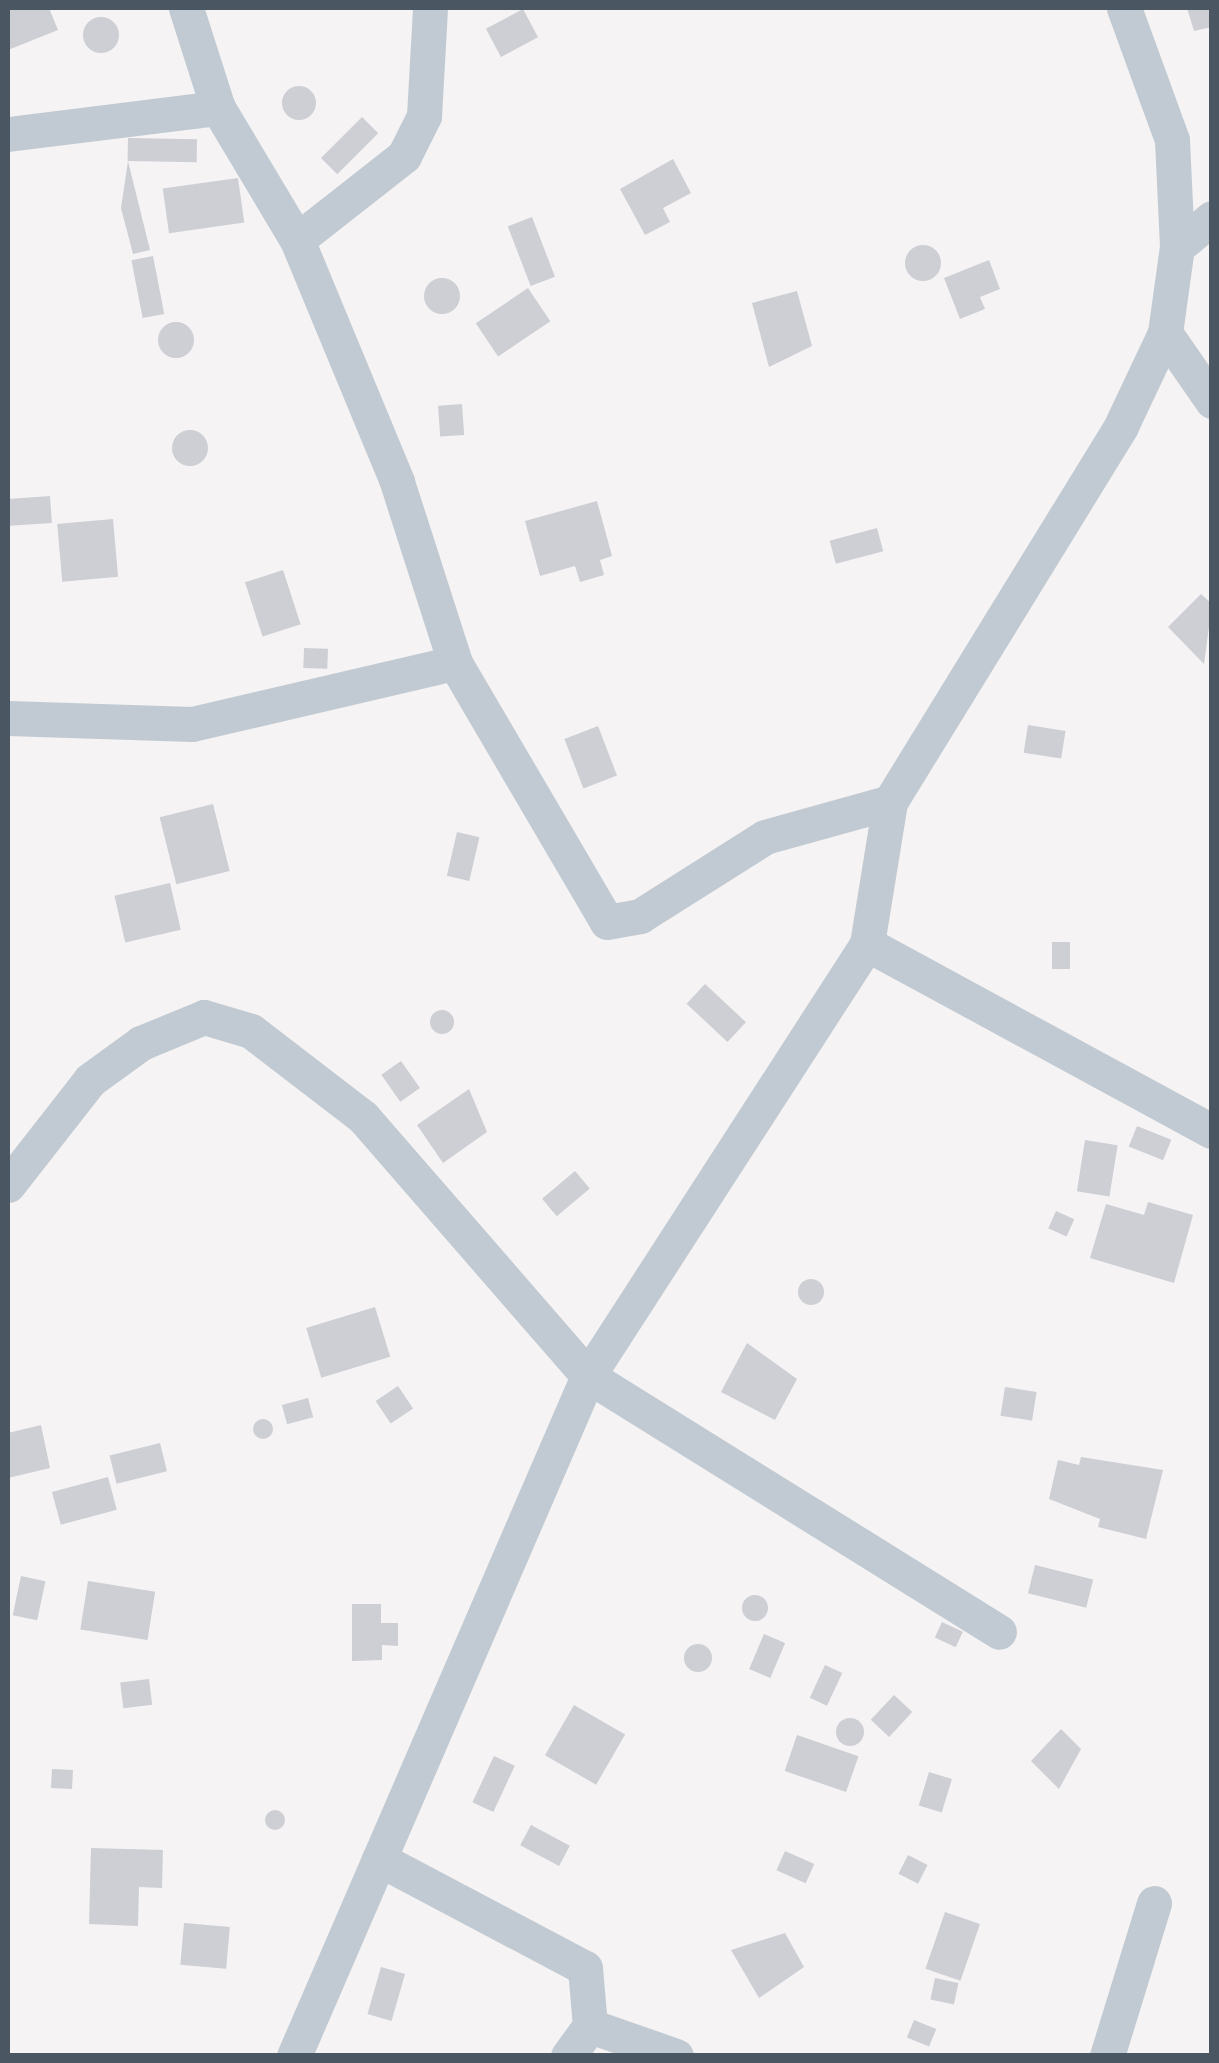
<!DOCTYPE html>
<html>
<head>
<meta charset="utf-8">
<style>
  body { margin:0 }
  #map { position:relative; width:1219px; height:2063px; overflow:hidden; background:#f5f3f3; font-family:"Fira Sans Condensed",sans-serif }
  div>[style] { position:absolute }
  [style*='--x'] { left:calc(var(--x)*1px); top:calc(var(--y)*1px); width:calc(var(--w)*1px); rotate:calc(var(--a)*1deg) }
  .building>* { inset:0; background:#cdcfd5; transform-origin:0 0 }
  .round { border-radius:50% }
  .minor>* { height:35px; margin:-17.5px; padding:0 17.5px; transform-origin:17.5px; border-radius:17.5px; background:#c1cad2 }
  span { translate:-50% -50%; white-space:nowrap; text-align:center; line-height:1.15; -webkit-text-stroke:9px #fff; paint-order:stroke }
  .frame { position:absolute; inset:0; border:10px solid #4a5661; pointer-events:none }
</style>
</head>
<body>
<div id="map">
  <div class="building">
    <div style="clip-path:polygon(8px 8px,49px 8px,58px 30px,8px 50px)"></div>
    <div style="clip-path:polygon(1187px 8px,1212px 8px,1212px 27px,1194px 31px)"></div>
    <div style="left:523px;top:9px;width:32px;height:42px;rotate:62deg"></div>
    <div class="round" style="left:83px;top:17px;width:36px;height:36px"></div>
    <div class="round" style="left:282px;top:86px;width:34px;height:34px"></div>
    <div style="left:362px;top:117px;width:23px;height:58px;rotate:45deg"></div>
    <div style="left:128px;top:138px;width:69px;height:23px;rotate:1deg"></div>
    <div style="clip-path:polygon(673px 159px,691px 193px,663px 208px,670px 222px,645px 235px,620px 189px)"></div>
    <div style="clip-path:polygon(128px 161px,150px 250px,133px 254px,121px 208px)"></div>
    <div style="left:238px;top:178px;width:45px;height:76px;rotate:82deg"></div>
    <div style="left:532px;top:217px;width:64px;height:26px;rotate:69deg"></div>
    <div class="round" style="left:905px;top:245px;width:36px;height:36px"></div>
    <div style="left:153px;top:256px;width:59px;height:22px;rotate:79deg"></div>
    <div style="clip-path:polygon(989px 260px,1000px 289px,980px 297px,985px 309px,960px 319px,944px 278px)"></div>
    <div class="round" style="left:424px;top:278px;width:36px;height:36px"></div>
    <div style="left:528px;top:288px;width:40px;height:63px;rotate:56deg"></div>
    <div style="clip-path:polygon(797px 291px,812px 346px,769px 367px,752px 303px)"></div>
    <div class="round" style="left:158px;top:322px;width:36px;height:36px"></div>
    <div style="left:462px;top:404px;width:31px;height:24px;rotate:86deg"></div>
    <div class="round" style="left:172px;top:430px;width:36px;height:36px"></div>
    <div style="left:50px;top:496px;width:27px;height:42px;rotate:86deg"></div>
    <div style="clip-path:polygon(597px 501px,612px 556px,600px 560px,604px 575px,580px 582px,575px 566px,540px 576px,525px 521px)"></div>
    <div style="left:113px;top:519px;width:58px;height:56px;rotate:85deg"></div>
    <div style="left:877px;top:528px;width:24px;height:49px;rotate:75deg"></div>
    <div style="left:283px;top:570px;width:57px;height:40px;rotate:72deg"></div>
    <div style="clip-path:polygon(1201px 594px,1212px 604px,1204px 664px,1168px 627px)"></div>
    <div style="left:304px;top:648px;width:24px;height:20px;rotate:2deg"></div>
    <div style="left:1028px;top:725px;width:38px;height:28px;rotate:9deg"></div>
    <div style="left:598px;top:726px;width:53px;height:36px;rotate:69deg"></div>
    <div style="left:213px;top:804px;width:69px;height:55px;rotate:76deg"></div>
    <div style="left:457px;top:832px;width:23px;height:45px;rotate:13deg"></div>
    <div style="left:170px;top:883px;width:48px;height:57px;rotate:77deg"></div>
    <div style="left:1052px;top:942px;width:18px;height:27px"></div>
    <div style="left:705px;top:984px;width:56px;height:27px;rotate:43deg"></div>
    <div class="round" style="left:430px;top:1010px;width:24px;height:24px"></div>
    <div style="left:401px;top:1061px;width:33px;height:24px;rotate:55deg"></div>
    <div style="clip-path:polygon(469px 1089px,487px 1132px,443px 1163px,417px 1125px)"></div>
    <div style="left:1137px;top:1126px;width:37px;height:22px;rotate:22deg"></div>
    <div style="left:1085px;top:1140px;width:33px;height:52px;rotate:9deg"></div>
    <div style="left:575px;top:1171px;width:23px;height:43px;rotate:50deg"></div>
    <div style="clip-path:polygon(1148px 1202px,1193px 1215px,1174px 1283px,1090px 1258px,1106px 1204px,1144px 1215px)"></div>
    <div style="left:1056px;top:1211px;width:20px;height:19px;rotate:24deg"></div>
    <div class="round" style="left:798px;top:1279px;width:26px;height:26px"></div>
    <div style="left:375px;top:1307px;width:52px;height:72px;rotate:73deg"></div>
    <div style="clip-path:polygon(747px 1343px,797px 1379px,775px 1420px,721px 1392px)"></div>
    <div style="left:398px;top:1386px;width:27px;height:27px;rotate:56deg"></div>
    <div style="left:1005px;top:1387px;width:32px;height:29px;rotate:9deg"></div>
    <div style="left:308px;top:1398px;width:20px;height:27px;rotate:75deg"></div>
    <div class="round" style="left:253px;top:1419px;width:20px;height:20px"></div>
    <div style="clip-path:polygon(41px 1425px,50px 1468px,8px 1478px,8px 1433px)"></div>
    <div style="left:160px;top:1443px;width:29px;height:52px;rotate:76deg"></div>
    <div style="clip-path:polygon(1081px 1457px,1163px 1470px,1146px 1539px,1098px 1527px,1100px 1519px,1049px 1499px,1058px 1460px,1079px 1465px)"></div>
    <div style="left:108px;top:1477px;width:34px;height:58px;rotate:75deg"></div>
    <div style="left:1035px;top:1565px;width:60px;height:29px;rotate:14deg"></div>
    <div style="left:21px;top:1576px;width:25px;height:40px;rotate:12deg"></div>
    <div style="left:88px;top:1581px;width:68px;height:49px;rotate:9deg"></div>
    <div class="round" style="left:742px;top:1595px;width:26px;height:26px"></div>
    <div style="clip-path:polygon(352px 1604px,381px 1604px,381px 1623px,398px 1623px,398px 1646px,382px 1645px,382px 1660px,352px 1661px)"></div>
    <div style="left:942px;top:1622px;width:23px;height:17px;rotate:25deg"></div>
    <div style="left:764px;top:1634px;width:23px;height:38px;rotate:23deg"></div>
    <div class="round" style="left:684px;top:1644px;width:28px;height:28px"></div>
    <div style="left:825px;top:1665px;width:19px;height:36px;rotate:25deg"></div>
    <div style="left:149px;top:1679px;width:26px;height:29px;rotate:83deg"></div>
    <div style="left:894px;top:1695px;width:25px;height:34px;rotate:43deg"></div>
    <div style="left:574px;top:1705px;width:59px;height:58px;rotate:30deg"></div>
    <div class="round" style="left:836px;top:1718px;width:28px;height:28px"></div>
    <div style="clip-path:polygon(1061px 1729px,1081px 1749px,1059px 1789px,1031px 1761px)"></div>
    <div style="left:797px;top:1735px;width:65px;height:38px;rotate:19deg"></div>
    <div style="left:494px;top:1756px;width:23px;height:51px;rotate:25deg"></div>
    <div style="left:52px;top:1769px;width:21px;height:19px;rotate:3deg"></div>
    <div style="left:929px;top:1772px;width:24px;height:35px;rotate:17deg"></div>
    <div class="round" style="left:265px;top:1810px;width:20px;height:20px"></div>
    <div style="left:531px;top:1825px;width:44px;height:23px;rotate:28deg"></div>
    <div style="clip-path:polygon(91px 1848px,163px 1850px,162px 1888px,139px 1887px,138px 1926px,89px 1924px)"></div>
    <div style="left:785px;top:1851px;width:32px;height:21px;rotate:24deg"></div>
    <div style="left:908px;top:1855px;width:22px;height:21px;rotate:27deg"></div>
    <div style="left:945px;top:1912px;width:37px;height:60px;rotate:19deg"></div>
    <div style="left:184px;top:1923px;width:46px;height:42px;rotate:5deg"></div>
    <div style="clip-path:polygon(785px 1933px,804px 1967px,759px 1998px,731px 1950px)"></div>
    <div style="left:381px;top:1967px;width:25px;height:49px;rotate:16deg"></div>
    <div style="left:935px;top:1978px;width:24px;height:22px;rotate:12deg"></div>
    <div style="left:914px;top:2020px;width:24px;height:19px;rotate:22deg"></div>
  </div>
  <div class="minor">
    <div style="--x:186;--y:8;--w:105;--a:72.3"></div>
    <div style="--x:1124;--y:8;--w:140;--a:70"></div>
    <div style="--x:1172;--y:140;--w:107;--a:87.3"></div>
    <div style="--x:8;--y:134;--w:212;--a:-7.1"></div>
    <div style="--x:218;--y:108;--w:154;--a:59.1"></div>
    <div style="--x:297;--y:240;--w:262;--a:67.5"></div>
    <div style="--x:397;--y:482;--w:190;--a:72.2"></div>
    <div style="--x:455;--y:663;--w:300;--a:59.6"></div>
    <div style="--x:607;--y:922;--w:34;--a:-10"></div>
    <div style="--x:640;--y:916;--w:148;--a:-32.3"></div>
    <div style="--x:765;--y:837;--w:130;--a:-15.6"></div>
    <div style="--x:297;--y:240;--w:136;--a:-38.1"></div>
    <div style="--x:404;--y:156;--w:45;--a:-63.4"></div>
    <div style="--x:424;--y:116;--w:108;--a:-86.8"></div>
    <div style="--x:1165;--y:333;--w:83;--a:55.3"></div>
    <div style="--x:8;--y:718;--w:184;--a:1.9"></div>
    <div style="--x:192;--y:724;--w:270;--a:-13.1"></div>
    <div style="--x:867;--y:944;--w:392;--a:28.5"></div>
    <div style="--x:8;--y:1185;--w:133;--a:-52"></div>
    <div style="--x:90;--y:1080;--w:63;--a:-36"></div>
    <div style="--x:141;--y:1043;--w:68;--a:-22.4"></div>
    <div style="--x:204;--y:1017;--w:49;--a:16.6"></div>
    <div style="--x:251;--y:1031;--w:141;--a:37.5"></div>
    <div style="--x:363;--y:1117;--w:343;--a:49"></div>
    <div style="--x:588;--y:1376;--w:484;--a:31.9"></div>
    <div style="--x:379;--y:1859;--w:233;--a:27.9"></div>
    <div style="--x:585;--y:1968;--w:58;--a:85.1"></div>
    <div style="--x:590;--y:2026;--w:91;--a:19.2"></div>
    <div style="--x:294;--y:2056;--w:741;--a:-66.62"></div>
    <div style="--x:588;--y:1376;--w:514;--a:-57.14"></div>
    <div style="--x:867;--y:944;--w:144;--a:-80.8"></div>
    <div style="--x:890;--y:802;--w:441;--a:-58.4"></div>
    <div style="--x:1121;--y:426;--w:103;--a:-64.7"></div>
    <div style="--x:1165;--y:333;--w:87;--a:-82.1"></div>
    <div style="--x:1177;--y:247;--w:45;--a:-39.6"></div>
    <div style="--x:568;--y:2056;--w:37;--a:-54"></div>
    <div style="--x:1107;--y:2056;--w:160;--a:-72.9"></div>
  </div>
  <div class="frame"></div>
</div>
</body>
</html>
